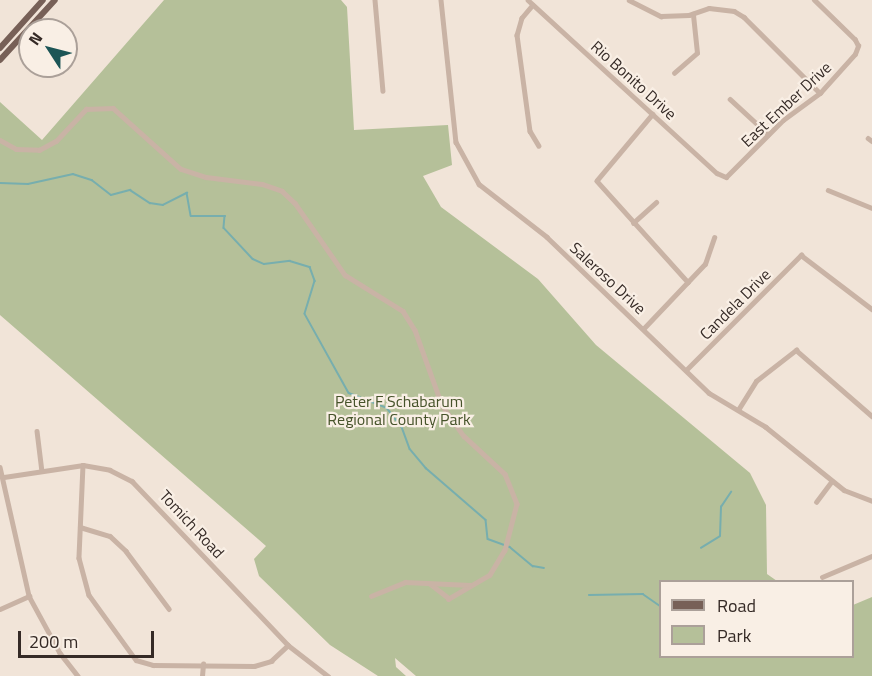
<!DOCTYPE html>
<html>
<head>
<meta charset="utf-8">
<style>
  body { margin:0 }
  #map { position:relative; width:872px; height:676px; overflow:hidden; background:#f1e4d8; font-family:"Titillium Web",sans-serif }
  div>[style] { position:absolute }
  [style*='--x'] { left:calc(var(--x)*1px); top:calc(var(--y)*1px); width:calc(var(--w)*1px); rotate:calc(var(--a)*1deg) }
  .green>* { inset:0; background:#b5c099 }
  .stream>* { height:1.5px; margin:-0.75px; padding:0 0.75px; transform-origin:0.75px; border-radius:0.75px; background:#77aeae }
  .minor>* { height:4.5px; margin:-2.25px; padding:0 2.25px; transform-origin:2.25px; border-radius:2.25px; background:#c9b3a5 }
  .major>* { height:6px; margin:-3px; padding:0 3px; transform-origin:3px; border-radius:3px; background:#776057 }
  span { translate:-50% -50%; white-space:nowrap; text-align:center; line-height:1.15; -webkit-text-stroke:4.5px #f9efe5; paint-order:stroke }
  .street-label { font-size:16px; color:#352a26 }
  .park-label { font-size:16px; color:#46532a }
  .legend { position:absolute; left:659px; top:580px; width:195px; height:78px; box-sizing:border-box; background:#f9efe5; border:2px solid #aba099; margin:0; padding:8px 10px; list-style:none; font-size:18px; color:#352a26 }
  .legend li { display:flex; align-items:center; gap:12px; height:30px }
  .legend b { width:30px; border:2px solid #aba099 }
  .north { position:absolute; left:18px; top:18px; width:60px; height:60px; box-sizing:border-box; background:#f9efe5; border:2px solid #aba099; border-radius:50%; rotate:306deg; font-size:16px; font-weight:700; line-height:24px; text-align:center; color:#352a26 }
  .north::after { content:''; display:block; margin:auto; width:21px; height:27px; background:#1c5556; clip-path:polygon(50% 0,100% 100%,50% 72%,0 100%) }
  .scale { position:absolute; left:18px; top:631px; width:136px; height:27px; box-sizing:border-box; border:3px solid #352a26; border-top:0; padding-left:8px; font-size:18px; line-height:21px; white-space:nowrap; color:#352a26; -webkit-text-stroke:4px #f9efe5; paint-order:stroke }
</style>
</head>
<body>
<div id="map">
  <div class="green">
    <div style="clip-path:polygon(164px 0,341px 0,347px 7px,354px 130px,448px 125px,452px 165px,423px 176px,441px 207px,538px 279px,596px 345px,750px 473px,766px 505px,767px 574px,777px 581px,660px 582px,660px 656px,852px 656px,853px 605px,872px 597px,872px 676px,416px 676px,395px 658px,396px 667px,406px 676px,378px 676px,330px 645px,259px 576px,254px 559px,266px 546px,0 315px,0 102px,42px 140px)"></div>
  </div>
  <div class="stream">
    <div style="--x:0;--y:183;--w:28;--a:2"></div>
    <div style="--x:28;--y:184;--w:46;--a:-12.5"></div>
    <div style="--x:73;--y:174;--w:20;--a:18"></div>
    <div style="--x:92;--y:180;--w:24;--a:38"></div>
    <div style="--x:111;--y:195;--w:20;--a:-15"></div>
    <div style="--x:130;--y:190;--w:24;--a:33"></div>
    <div style="--x:150;--y:203;--w:13;--a:9"></div>
    <div style="--x:163;--y:205;--w:27;--a:-27"></div>
    <div style="--x:187;--y:193;--w:23;--a:80"></div>
    <div style="--x:191;--y:216;--w:34;--a:0"></div>
    <div style="--x:225;--y:216;--w:12;--a:95"></div>
    <div style="--x:224;--y:228;--w:42;--a:46.9"></div>
    <div style="--x:253;--y:259;--w:12;--a:24"></div>
    <div style="--x:264;--y:264;--w:26;--a:-7"></div>
    <div style="--x:290;--y:261;--w:21;--a:17"></div>
    <div style="--x:310;--y:267;--w:15;--a:70"></div>
    <div style="--x:315;--y:281;--w:34;--a:107"></div>
    <div style="--x:305;--y:314;--w:90;--a:60.9"></div>
    <div style="--x:349;--y:393;--w:41;--a:21.5"></div>
    <div style="--x:387;--y:408;--w:24;--a:52"></div>
    <div style="--x:402;--y:427;--w:23;--a:70"></div>
    <div style="--x:410;--y:449;--w:25;--a:50"></div>
    <div style="--x:426;--y:468;--w:79;--a:40.9"></div>
    <div style="--x:486;--y:520;--w:19;--a:84"></div>
    <div style="--x:488;--y:539;--w:23;--a:20"></div>
    <div style="--x:510;--y:547;--w:30;--a:40"></div>
    <div style="--x:533;--y:566;--w:11;--a:10"></div>
    <div style="--x:701;--y:548;--w:22;--a:-32"></div>
    <div style="--x:720;--y:536;--w:29;--a:-88"></div>
    <div style="--x:721;--y:507;--w:18;--a:-56"></div>
    <div style="--x:589;--y:595;--w:54;--a:-1.1"></div>
    <div style="--x:643;--y:594;--w:21;--a:35"></div>
  </div>
  <div class="minor">
    <div style="--x:375;--y:0;--w:91;--a:85"></div>
    <div style="--x:441;--y:0;--w:143;--a:84"></div>
    <div style="--x:456;--y:142;--w:48;--a:61.3"></div>
    <div style="--x:479;--y:184;--w:86;--a:37.9"></div>
    <div style="--x:547;--y:237;--w:225;--a:43.9"></div>
    <div style="--x:709;--y:393;--w:66;--a:30.8"></div>
    <div style="--x:766;--y:427;--w:100;--a:38.9"></div>
    <div style="--x:844;--y:490;--w:30;--a:21"></div>
    <div style="--x:528;--y:0;--w:256;--a:42.5"></div>
    <div style="--x:717;--y:173;--w:10;--a:24"></div>
    <div style="--x:726;--y:177;--w:81;--a:-45"></div>
    <div style="--x:783;--y:120;--w:46;--a:-36.1"></div>
    <div style="--x:820;--y:93;--w:52;--a:-48.1"></div>
    <div style="--x:855;--y:54;--w:9;--a:-69"></div>
    <div style="--x:858;--y:46;--w:7;--a:-117"></div>
    <div style="--x:855;--y:40;--w:57;--a:-135.7"></div>
    <div style="--x:629;--y:0;--w:36;--a:27"></div>
    <div style="--x:661;--y:16;--w:28;--a:-2"></div>
    <div style="--x:689;--y:15;--w:21;--a:-19"></div>
    <div style="--x:709;--y:8;--w:25;--a:7"></div>
    <div style="--x:734;--y:11;--w:12;--a:31"></div>
    <div style="--x:744;--y:17;--w:107;--a:45"></div>
    <div style="--x:533;--y:5;--w:17;--a:130"></div>
    <div style="--x:522;--y:18;--w:18;--a:106"></div>
    <div style="--x:517;--y:35;--w:97;--a:82.3"></div>
    <div style="--x:530;--y:131;--w:17;--a:59"></div>
    <div style="--x:674;--y:73;--w:30;--a:-41"></div>
    <div style="--x:697;--y:53;--w:39;--a:-96"></div>
    <div style="--x:730;--y:99;--w:52;--a:42.6"></div>
    <div style="--x:653;--y:114;--w:87;--a:129.9"></div>
    <div style="--x:597;--y:181;--w:136;--a:48"></div>
    <div style="--x:868;--y:138;--w:5;--a:37"></div>
    <div style="--x:0;--y:140;--w:18;--a:29"></div>
    <div style="--x:16;--y:149;--w:23;--a:2"></div>
    <div style="--x:39;--y:150;--w:19;--a:-28"></div>
    <div style="--x:56;--y:141;--w:44;--a:-46.8"></div>
    <div style="--x:86;--y:109;--w:27;--a:-2"></div>
    <div style="--x:113;--y:108;--w:91;--a:41.9"></div>
    <div style="--x:181;--y:169;--w:26;--a:18"></div>
    <div style="--x:206;--y:177;--w:56;--a:7.1"></div>
    <div style="--x:262;--y:184;--w:21;--a:19"></div>
    <div style="--x:282;--y:191;--w:18;--a:43"></div>
    <div style="--x:295;--y:203;--w:88;--a:55.2"></div>
    <div style="--x:345;--y:275;--w:68;--a:31.8"></div>
    <div style="--x:403;--y:311;--w:22;--a:58"></div>
    <div style="--x:415;--y:330;--w:80;--a:70.2"></div>
    <div style="--x:442;--y:405;--w:38;--a:55"></div>
    <div style="--x:464;--y:436;--w:56;--a:42.8"></div>
    <div style="--x:505;--y:474;--w:32;--a:68"></div>
    <div style="--x:517;--y:504;--w:48;--a:104.6"></div>
    <div style="--x:505;--y:550;--w:29;--a:121"></div>
    <div style="--x:490;--y:575;--w:48;--a:149.7"></div>
    <div style="--x:449;--y:599;--w:24;--a:-142"></div>
    <div style="--x:828;--y:190;--w:48;--a:22.2"></div>
    <div style="--x:633;--y:223;--w:31;--a:-42"></div>
    <div style="--x:644;--y:328;--w:88;--a:-46.4"></div>
    <div style="--x:705;--y:264;--w:28;--a:-71"></div>
    <div style="--x:686;--y:370;--w:163;--a:-45"></div>
    <div style="--x:801;--y:255;--w:89;--a:37.3"></div>
    <div style="--x:738;--y:410;--w:34;--a:-58"></div>
    <div style="--x:756;--y:381;--w:51;--a:-37.8"></div>
    <div style="--x:796;--y:350;--w:101;--a:41"></div>
    <div style="--x:37;--y:431;--w:38;--a:83"></div>
    <div style="--x:83;--y:465;--w:93;--a:92.5"></div>
    <div style="--x:79;--y:558;--w:38;--a:75"></div>
    <div style="--x:89;--y:595;--w:80;--a:54.1"></div>
    <div style="--x:136;--y:660;--w:18;--a:16"></div>
    <div style="--x:153;--y:665;--w:101;--a:0.6"></div>
    <div style="--x:254;--y:666;--w:18;--a:-16"></div>
    <div style="--x:271;--y:661;--w:23;--a:-43"></div>
    <div style="--x:0;--y:467;--w:132;--a:77.3"></div>
    <div style="--x:29;--y:596;--w:65;--a:61.5"></div>
    <div style="--x:60;--y:653;--w:29;--a:52"></div>
    <div style="--x:4;--y:477;--w:80;--a:-8.6"></div>
    <div style="--x:83;--y:465;--w:27;--a:10"></div>
    <div style="--x:110;--y:470;--w:25;--a:27"></div>
    <div style="--x:132;--y:481;--w:226;--a:46.4"></div>
    <div style="--x:288;--y:645;--w:51;--a:37.8"></div>
    <div style="--x:816;--y:502;--w:26;--a:-53"></div>
    <div style="--x:80;--y:527;--w:31;--a:17"></div>
    <div style="--x:110;--y:536;--w:22;--a:43"></div>
    <div style="--x:126;--y:551;--w:72;--a:53.4"></div>
    <div style="--x:822;--y:577;--w:54;--a:-22.8"></div>
    <div style="--x:371;--y:596;--w:37;--a:-22"></div>
    <div style="--x:405;--y:582;--w:65;--a:2.6"></div>
    <div style="--x:0;--y:609;--w:32;--a:-24"></div>
    <div style="--x:202;--y:676;--w:12;--a:-85"></div>
  </div>
  <div class="major">
    <div style="--x:0;--y:48;--w:64;--a:-48.1"></div>
    <div style="--x:0;--y:60;--w:81;--a:-47.5"></div>
  </div>
  <div class="street-label">
    <span style="left:634px;top:80px;rotate:42deg">Rio Bonito Drive</span>
    <span style="left:786px;top:104px;rotate:-43deg">East Ember Drive</span>
    <span style="left:608px;top:278px;rotate:43deg">Saleroso Drive</span>
    <span style="left:735px;top:304px;rotate:-45deg">Candela Drive</span>
    <span style="left:192px;top:524px;rotate:47deg">Tomich Road</span>
  </div>
  <div class="park-label">
    <span style="left:399px;top:410px">Peter F Schabarum<br>Regional County Park</span>
  </div>
  <ul class="legend">
  <li><b style="height:8px;background:#776057"></b>Road</li>
  <li><b style="height:16px;background:#b5c099"></b>Park</li>
  </ul>
  <div class="north">N</div>
  <div class="scale">200 m</div>
</div>
</body>
</html>
